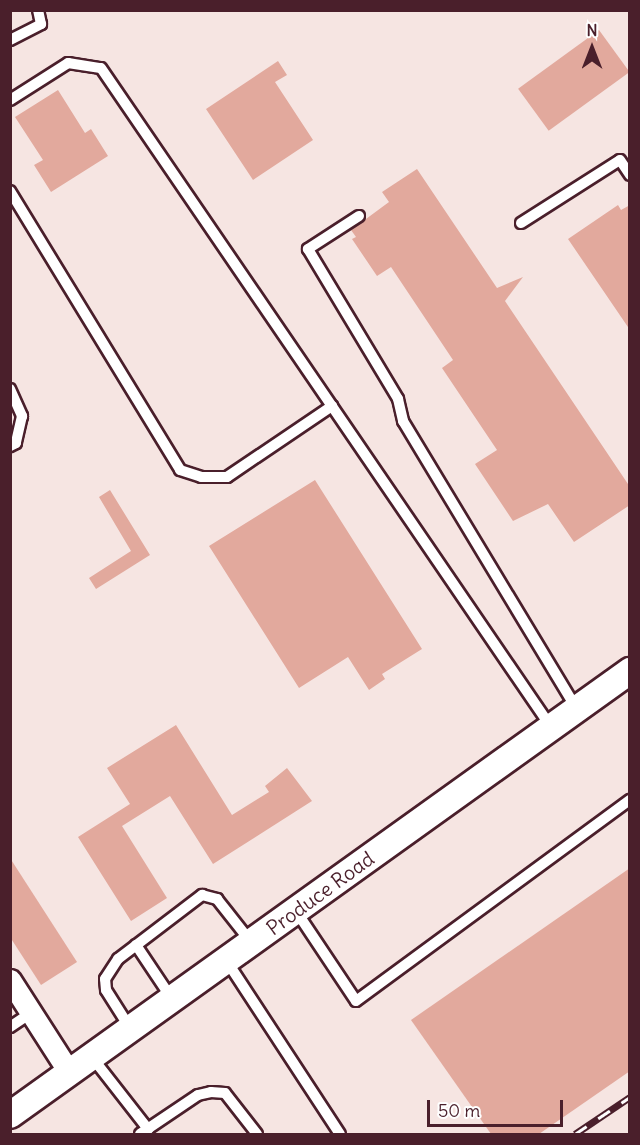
<!DOCTYPE html>
<html>
<head>
<meta charset="utf-8">
<style>
  body { margin:0 }
  #map { position:relative; width:640px; height:1145px; overflow:hidden; background:#fff; font-family:Delius,sans-serif }
  div>[style] { position:absolute }
  [style*='--x'] { left:calc(var(--x)*1px); top:calc(var(--y)*1px); width:calc(var(--w)*1px); rotate:calc(var(--a)*1deg) }
  .built>* { inset:0; background:#f6e5e2; transform-origin:0 0 }
  .building>* { inset:0; background:#e2a99d; transform-origin:0 0 }
  .roads { filter:drop-shadow(2px 0 #4a1f2b) drop-shadow(-2px 0 #4a1f2b) drop-shadow(0 2px #4a1f2b) drop-shadow(0 -2px #4a1f2b) }
  .service>* { height:10px; margin:-5px; padding:0 5px; transform-origin:5px; border-radius:5px; background:#fff }
  .minor>* { height:21px; margin:-10.5px; padding:0 10.5px; transform-origin:10.5px; border-radius:10.5px; background:#fff }
  .tertiary>* { height:26px; margin:-13px; padding:0 13px; transform-origin:13px; border-radius:13px; background:#fff }
  .rail>* { height:7px; margin-top:-3.5px; transform-origin:0; background:repeating-linear-gradient(90deg,#fff 0 14px,#4a1f2b 0 28px); box-sizing:border-box; border-block:2px solid #4a1f2b }
  span { translate:-50% -50%; white-space:nowrap; text-align:center; line-height:1.15; -webkit-text-stroke:4.5px #fff; paint-order:stroke }
  .street-label { font-size:20px; color:#4a1f2b }
  .frame { position:absolute; inset:0; border:12px solid #4a1f2b; pointer-events:none }
  .north { position:absolute; left:562px; top:18px; width:60px; height:60px; -webkit-text-stroke:4px #fff; paint-order:stroke; rotate:0deg; font-size:16px; font-weight:700; line-height:24px; text-align:center; color:#4a1f2b }
  .north::after { content:''; display:block; margin:auto; width:21px; height:27px; background:#4a1f2b; clip-path:polygon(50% 0,100% 100%,50% 72%,0 100%) }
  .scale { position:absolute; left:427px; top:1100px; width:136px; height:27px; box-sizing:border-box; border:3px solid #4a1f2b; border-top:0; padding-left:8px; font-size:18px; line-height:21px; white-space:nowrap; color:#4a1f2b; -webkit-text-stroke:4px #fff; paint-order:stroke }
</style>
</head>
<body>
<div id="map">
  <div class="built">
    <div style="left:11px;top:11px;width:618px;height:1123px"></div>
  </div>
  <div class="building">
    <div style="left:599px;top:30px;width:52px;height:100px;rotate:54deg"></div>
    <div style="clip-path:polygon(278px 61px,287px 75px,275px 82px,313px 140px,253px 180px,206px 109px)"></div>
    <div style="clip-path:polygon(58px 90px,85px 133px,91px 129px,108px 156px,51px 192px,34px 165px,43px 160px,15px 117px)"></div>
    <div style="clip-path:polygon(417px 169px,497px 288px,523px 277px,505px 301px,630px 487px,630px 505px,574px 542px,548px 504px,513px 521px,475px 464px,497px 450px,442px 368px,453px 360px,391px 267px,377px 276px,352px 239px,356px 237px,351px 230px,389px 202px,382px 192px)"></div>
    <div style="clip-path:polygon(618px 205px,621px 210px,630px 205px,630px 330px,568px 239px)"></div>
    <div style="clip-path:polygon(315px 480px,422px 649px,382px 674px,385px 679px,369px 690px,348px 657px,299px 688px,209px 546px)"></div>
    <div style="clip-path:polygon(110px 490px,150px 555px,96px 589px,89px 578px,131px 551px,99px 497px)"></div>
    <div style="clip-path:polygon(176px 725px,232px 815px,269px 792px,265px 786px,287px 768px,312px 801px,213px 864px,170px 796px,122px 826px,167px 898px,131px 921px,78px 837px,130px 804px,107px 768px)"></div>
    <div style="clip-path:polygon(10px 858px,77px 962px,41px 985px,10px 937px)"></div>
    <div style="clip-path:polygon(630px 868px,630px 1071px,539px 1134px,491px 1134px,411px 1020px)"></div>
  </div>
  <div class="roads">
    <div class="service">
      <div style="--x:10;--y:40;--w:35;--a:-27"></div>
      <div style="--x:41;--y:24;--w:14;--a:-102"></div>
      <div style="--x:10;--y:100;--w:69;--a:-32.5"></div>
      <div style="--x:68;--y:63;--w:33;--a:9"></div>
      <div style="--x:101;--y:68;--w:798;--a:55.67"></div>
      <div style="--x:10;--y:191;--w:327;--a:58.6"></div>
      <div style="--x:180;--y:470;--w:22;--a:18"></div>
      <div style="--x:201;--y:477;--w:26;--a:0"></div>
      <div style="--x:227;--y:477;--w:127;--a:-34.1"></div>
      <div style="--x:359;--y:216;--w:61;--a:147.1"></div>
      <div style="--x:308;--y:249;--w:175;--a:59"></div>
      <div style="--x:398;--y:399;--w:23;--a:77"></div>
      <div style="--x:403;--y:421;--w:336;--a:58.9"></div>
      <div style="--x:521;--y:223;--w:117;--a:-32.5"></div>
      <div style="--x:620;--y:160;--w:18;--a:56"></div>
      <div style="--x:10;--y:389;--w:30;--a:66"></div>
      <div style="--x:22;--y:416;--w:28;--a:103"></div>
      <div style="--x:16;--y:443;--w:7;--a:153"></div>
      <div style="--x:296;--y:911;--w:108;--a:56.3"></div>
      <div style="--x:356;--y:1001;--w:340;--a:-36.3"></div>
      <div style="--x:136;--y:945;--w:65;--a:56.3"></div>
      <div style="--x:226;--y:960;--w:208;--a:56.8"></div>
      <div style="--x:10;--y:1027;--w:25;--a:-34"></div>
      <div style="--x:130;--y:1028;--w:45;--a:-122.3"></div>
      <div style="--x:106;--y:990;--w:11;--a:-95"></div>
      <div style="--x:105;--y:979;--w:24;--a:-57"></div>
      <div style="--x:118;--y:959;--w:106;--a:-37.3"></div>
      <div style="--x:202;--y:895;--w:16;--a:15"></div>
      <div style="--x:217;--y:899;--w:55;--a:51.7"></div>
      <div style="--x:91;--y:1056;--w:93;--a:52"></div>
      <div style="--x:140;--y:1134;--w:70;--a:-33.9"></div>
      <div style="--x:198;--y:1095;--w:13;--a:-13"></div>
      <div style="--x:211;--y:1092;--w:14;--a:4"></div>
      <div style="--x:225;--y:1093;--w:52;--a:52"></div>
    </div>
    <div class="minor">
      <div style="--x:10;--y:980;--w:109;--a:57.3"></div>
    </div>
    <div class="tertiary">
      <div style="--x:10;--y:1115;--w:763;--a:-35.61"></div>
    </div>
  </div>
  <div class="rail">
    <div style="--x:575;--y:1134;--w:66;--a:-33.9"></div>
  </div>
  <div class="street-label">
    <span style="left:320px;top:893px;rotate:-36deg">Produce Road</span>
  </div>
  <div class="frame"></div>
  <div class="north">N</div>
  <div class="scale">50 m</div>
</div>
</body>
</html>
